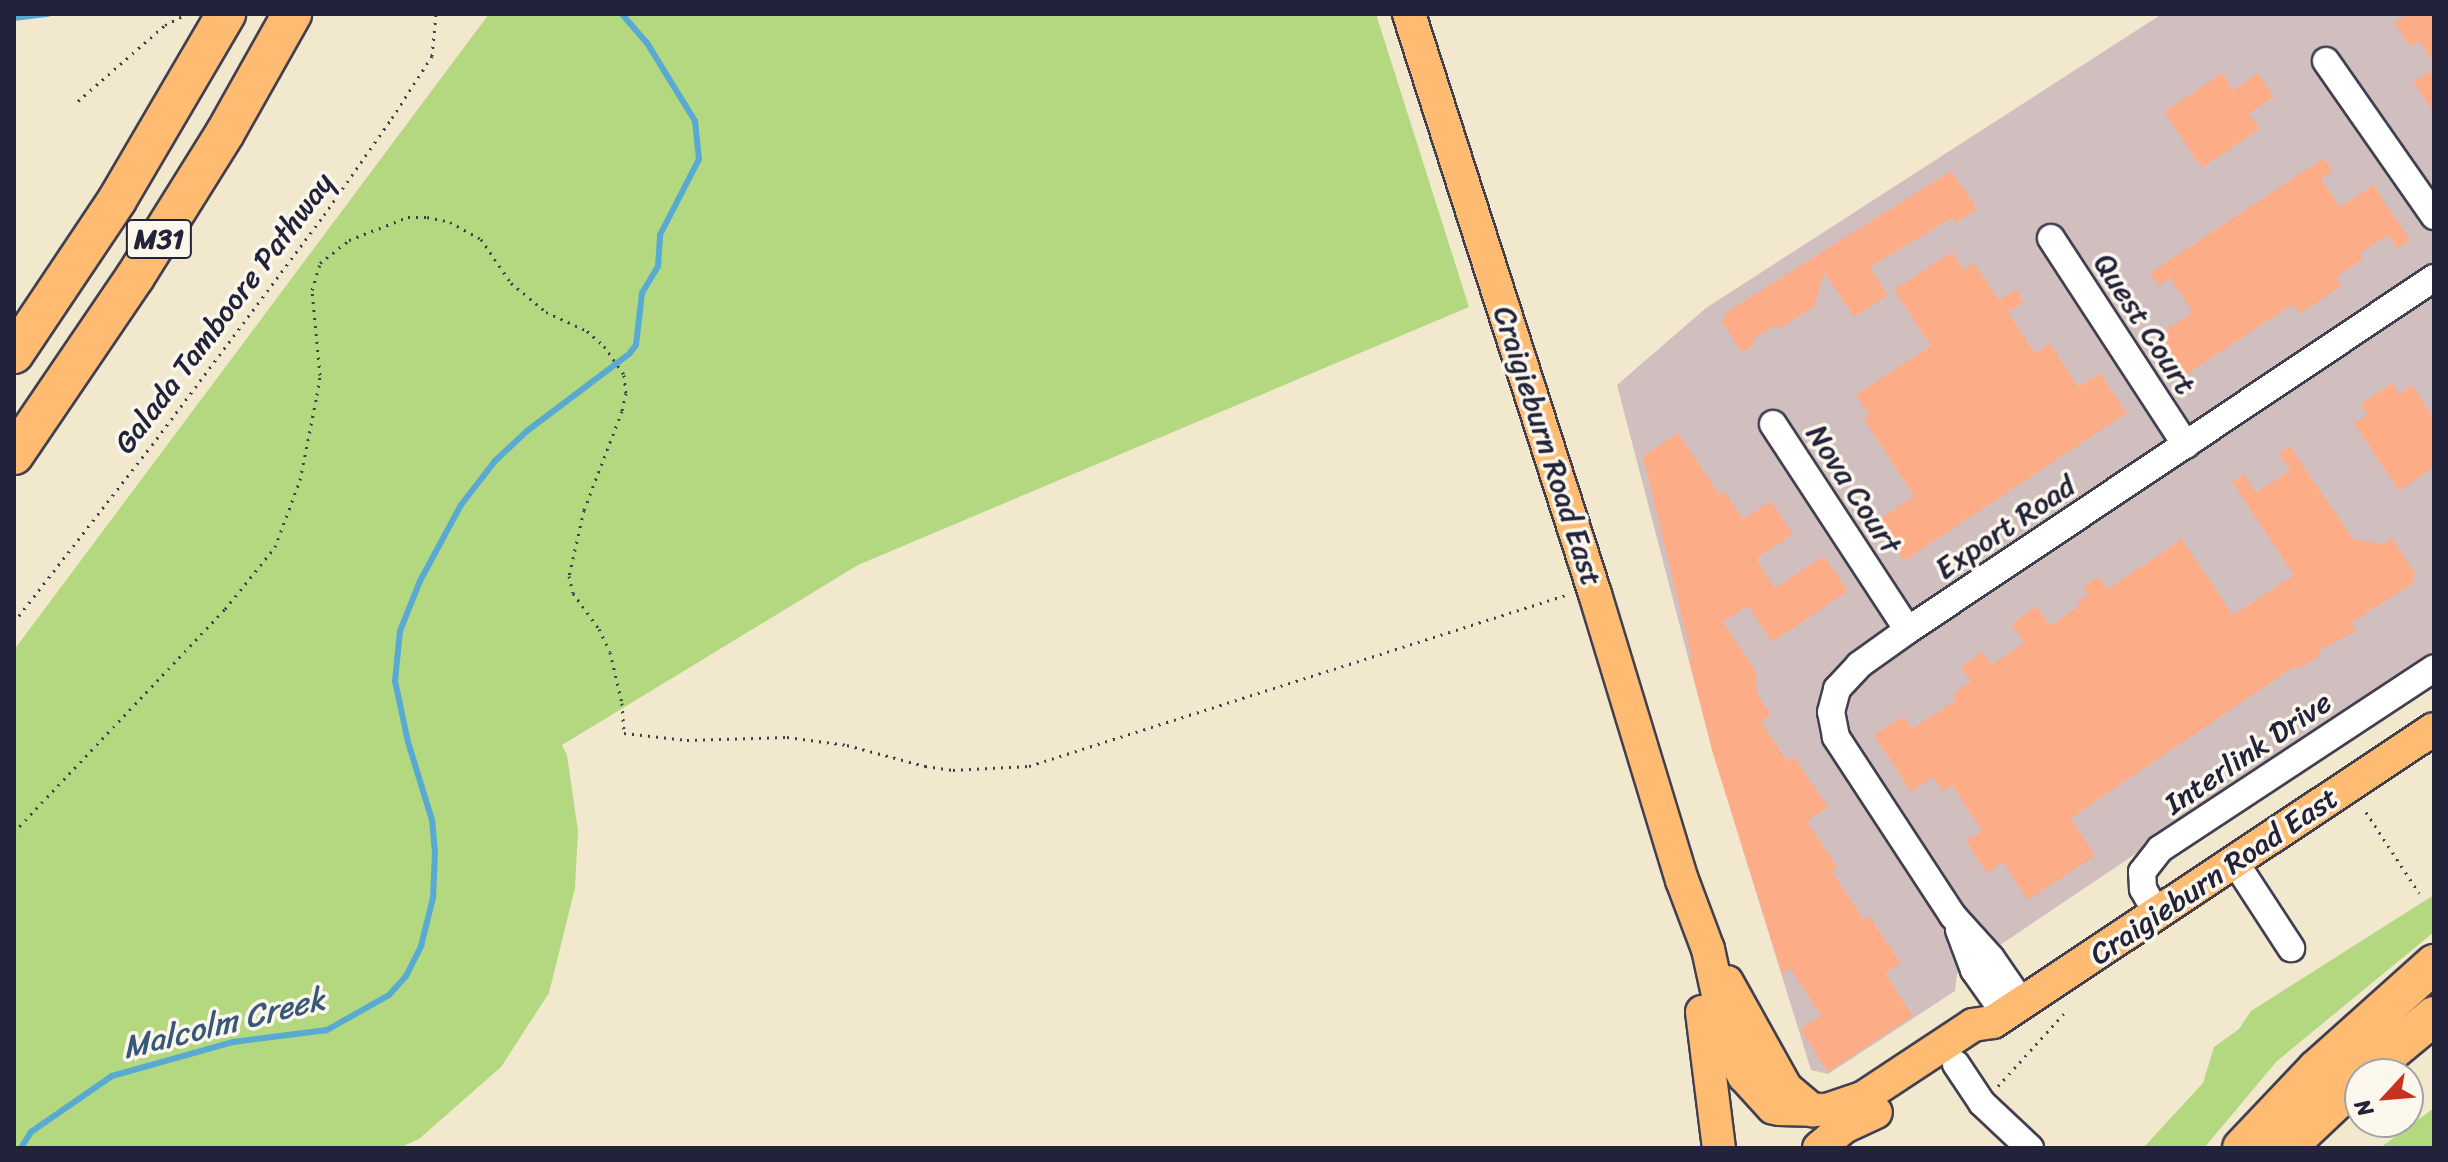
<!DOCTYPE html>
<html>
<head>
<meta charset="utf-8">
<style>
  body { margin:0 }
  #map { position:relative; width:2448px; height:1162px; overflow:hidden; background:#f2e8ce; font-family:Sriracha,sans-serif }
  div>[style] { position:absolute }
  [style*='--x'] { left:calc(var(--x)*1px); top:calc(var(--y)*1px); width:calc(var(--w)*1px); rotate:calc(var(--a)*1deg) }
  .industrial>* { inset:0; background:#d1bfbf }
  .green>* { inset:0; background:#b4d880 }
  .stream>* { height:6px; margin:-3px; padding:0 3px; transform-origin:3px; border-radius:3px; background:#58aad3 }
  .building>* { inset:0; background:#fdac88 }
  .path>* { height:3px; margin-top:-1.5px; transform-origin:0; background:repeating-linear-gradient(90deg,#414051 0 2px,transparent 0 8px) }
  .roads { filter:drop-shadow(2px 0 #414051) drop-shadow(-2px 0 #414051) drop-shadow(0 2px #414051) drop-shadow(0 -2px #414051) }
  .minor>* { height:26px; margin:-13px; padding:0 13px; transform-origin:13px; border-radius:13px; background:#fff }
  .major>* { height:32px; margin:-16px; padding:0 16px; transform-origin:16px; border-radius:16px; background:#ffbb71 }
  .highway>* { height:38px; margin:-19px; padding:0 19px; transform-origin:19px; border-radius:19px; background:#ffbb71 }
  span { translate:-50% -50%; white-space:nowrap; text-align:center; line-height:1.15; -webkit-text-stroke:7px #fbf7ec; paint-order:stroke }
  .shield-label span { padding:2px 6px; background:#fbf7ec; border:2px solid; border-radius:6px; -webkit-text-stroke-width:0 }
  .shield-label { font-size:28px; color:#22223b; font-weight:700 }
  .street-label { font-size:30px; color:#22223b }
  .water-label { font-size:32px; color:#385878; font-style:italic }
  .frame { position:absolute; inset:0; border:16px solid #22223b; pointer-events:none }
  .north { position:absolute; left:2344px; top:1058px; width:80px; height:80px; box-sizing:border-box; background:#fbf7ec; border:2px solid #a4a2a5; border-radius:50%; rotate:244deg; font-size:22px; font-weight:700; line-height:32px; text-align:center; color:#22223b }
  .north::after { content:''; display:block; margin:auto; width:28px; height:36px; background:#c8321e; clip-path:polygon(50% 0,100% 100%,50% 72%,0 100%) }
</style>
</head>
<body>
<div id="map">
  <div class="industrial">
    <div style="clip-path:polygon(2162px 14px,2434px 14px,2434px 653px,1957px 974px,1955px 991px,1828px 1074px,1811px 1070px,1713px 753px,1617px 385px,1706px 308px)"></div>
  </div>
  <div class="green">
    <div style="clip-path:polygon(489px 14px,1376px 14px,1469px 307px,858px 565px,562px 745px,567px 755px,578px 831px,575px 888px,549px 993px,501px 1067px,419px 1139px,399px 1148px,14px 1148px,14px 650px)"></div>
    <div style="clip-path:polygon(2434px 895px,2434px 932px,2277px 1061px,2204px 1148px,2143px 1148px,2203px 1083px,2214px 1047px,2239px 1029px,2251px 1011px)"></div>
    <div style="clip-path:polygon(2434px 1108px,2434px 1148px,2380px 1148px)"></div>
  </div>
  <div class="stream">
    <div style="--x:14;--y:18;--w:34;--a:-7"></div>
    <div style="--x:21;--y:1148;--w:19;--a:-58"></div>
    <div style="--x:31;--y:1132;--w:98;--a:-34.7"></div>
    <div style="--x:112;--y:1076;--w:126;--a:-15.7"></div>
    <div style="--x:233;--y:1042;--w:95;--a:-7.3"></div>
    <div style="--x:327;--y:1030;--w:71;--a:-29.4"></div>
    <div style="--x:389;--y:995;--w:25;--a:-48"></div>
    <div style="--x:406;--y:976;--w:34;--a:-63"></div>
    <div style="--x:421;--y:946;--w:49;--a:-76"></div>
    <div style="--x:433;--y:898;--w:45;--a:-87.5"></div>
    <div style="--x:435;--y:853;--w:33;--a:-95"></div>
    <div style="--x:432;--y:820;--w:82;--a:-107.1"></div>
    <div style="--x:408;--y:742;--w:62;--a:-102"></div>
    <div style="--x:395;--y:681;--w:50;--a:-84.3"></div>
    <div style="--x:400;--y:631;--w:54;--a:-68.2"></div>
    <div style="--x:420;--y:581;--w:86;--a:-61.7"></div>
    <div style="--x:461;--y:505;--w:56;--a:-52.3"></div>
    <div style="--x:495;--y:461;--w:44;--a:-43.2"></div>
    <div style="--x:527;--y:431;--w:128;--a:-37"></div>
    <div style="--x:629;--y:354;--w:11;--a:-52"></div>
    <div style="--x:636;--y:345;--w:52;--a:-83.4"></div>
    <div style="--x:642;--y:293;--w:31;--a:-59"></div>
    <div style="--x:658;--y:266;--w:31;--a:-86"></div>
    <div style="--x:660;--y:235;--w:85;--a:-62.8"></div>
    <div style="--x:699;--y:159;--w:38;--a:-96"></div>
    <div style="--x:695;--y:121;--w:92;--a:-121.6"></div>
    <div style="--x:647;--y:43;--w:38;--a:-131"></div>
  </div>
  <div class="building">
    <div style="clip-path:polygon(2408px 14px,2434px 14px,2434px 64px,2419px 41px,2410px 46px,2394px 23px)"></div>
    <div style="clip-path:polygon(2434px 69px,2434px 113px,2413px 82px)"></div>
    <div style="clip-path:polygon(2222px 73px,2233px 90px,2258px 73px,2274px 97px,2249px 113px,2260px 129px,2202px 168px,2164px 112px)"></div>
    <div style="clip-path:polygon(2324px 158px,2333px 171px,2321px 179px,2340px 207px,2373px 185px,2410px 240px,2397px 249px,2388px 235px,2360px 253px,2363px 259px,2336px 277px,2342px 286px,2299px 314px,2293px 304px,2181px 378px,2154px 338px,2193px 312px,2170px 278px,2159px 286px,2150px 273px)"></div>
    <div style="clip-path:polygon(1951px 171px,1978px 209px,1955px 223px,1952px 218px,1870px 267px,1888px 295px,1854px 317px,1824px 273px,1814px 307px,1779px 329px,1776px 325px,1752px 340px,1755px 344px,1742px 353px,1721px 320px,1727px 316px,1725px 313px)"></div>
    <div style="clip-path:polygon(1952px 252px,1964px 270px,1974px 263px,1999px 300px,2016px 289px,2024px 302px,2008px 313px,2035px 353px,2050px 343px,2078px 387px,2100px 373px,2127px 413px,1904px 561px,1877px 521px,1914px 496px,1864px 419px,1869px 415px,1856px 395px,1931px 346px,1894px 290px)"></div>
    <div style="clip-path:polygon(2392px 383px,2399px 394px,2412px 385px,2434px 418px,2434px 467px,2399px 491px,2354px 423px,2368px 415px,2361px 404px)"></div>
    <div style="clip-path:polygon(1678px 433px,1719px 494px,1724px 491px,1743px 519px,1771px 501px,1793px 534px,1756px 559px,1775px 588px,1824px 556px,1848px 591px,1772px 642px,1748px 606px,1723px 622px,1756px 672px,1757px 693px,1771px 715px,1761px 722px,1787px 761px,1794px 757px,1828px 807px,1807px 821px,1838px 868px,1832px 872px,1864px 920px,1869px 916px,1901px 963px,1885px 973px,1913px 1016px,1828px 1072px,1800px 1029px,1821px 1016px,1790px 968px,1782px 974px,1713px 753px,1689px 660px,1692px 658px,1643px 456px)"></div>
    <div style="clip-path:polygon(2290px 446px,2353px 539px,2383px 544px,2392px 538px,2415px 573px,2413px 583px,2351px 623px,2356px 631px,2318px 651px,2321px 655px,2297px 670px,2295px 666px,2071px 818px,2095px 856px,2028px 900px,2003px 862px,1987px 873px,1966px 841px,1982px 831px,1952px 785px,1943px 791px,1933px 777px,1911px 792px,1874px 735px,1904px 716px,1912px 729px,1956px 700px,1953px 694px,1970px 682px,1961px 667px,1983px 652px,1991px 665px,2024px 643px,2012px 624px,2037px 606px,2050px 626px,2079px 606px,2077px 602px,2088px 595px,2083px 587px,2099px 577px,2108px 589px,2182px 539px,2233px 615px,2294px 575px,2232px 482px,2244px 474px,2256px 493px,2290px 470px,2278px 454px)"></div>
  </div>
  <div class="path">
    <div style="--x:78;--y:101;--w:116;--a:-41.1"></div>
    <div style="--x:165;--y:25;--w:25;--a:-27"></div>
    <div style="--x:14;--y:622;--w:224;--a:-52.1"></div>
    <div style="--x:152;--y:445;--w:287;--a:-53.2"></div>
    <div style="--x:324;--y:215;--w:118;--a:-55"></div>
    <div style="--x:392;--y:118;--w:74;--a:-57.2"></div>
    <div style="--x:432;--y:56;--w:42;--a:-84.6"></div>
    <div style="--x:2366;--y:812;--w:97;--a:56.8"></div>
    <div style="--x:14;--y:832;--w:307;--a:-46.6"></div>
    <div style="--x:225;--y:609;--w:80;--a:-51.1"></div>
    <div style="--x:275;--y:547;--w:72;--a:-69.5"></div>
    <div style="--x:300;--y:480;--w:87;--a:-78.7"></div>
    <div style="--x:317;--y:395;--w:20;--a:-81"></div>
    <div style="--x:320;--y:375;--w:85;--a:-95.4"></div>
    <div style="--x:312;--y:290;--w:28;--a:-73"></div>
    <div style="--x:320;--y:263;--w:37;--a:-38"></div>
    <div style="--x:349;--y:240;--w:63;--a:-21.3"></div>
    <div style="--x:408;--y:217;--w:19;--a:0"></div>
    <div style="--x:427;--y:217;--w:24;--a:12"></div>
    <div style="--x:450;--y:222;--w:35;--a:29"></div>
    <div style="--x:481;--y:239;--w:53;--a:55.7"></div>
    <div style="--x:511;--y:283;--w:45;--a:39.6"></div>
    <div style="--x:546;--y:312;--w:45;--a:24.9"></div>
    <div style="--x:587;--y:331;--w:23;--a:41"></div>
    <div style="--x:604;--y:346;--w:35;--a:55"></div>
    <div style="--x:624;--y:375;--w:18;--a:84"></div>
    <div style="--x:626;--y:393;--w:18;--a:103"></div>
    <div style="--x:622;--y:411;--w:106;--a:111"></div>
    <div style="--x:584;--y:510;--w:68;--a:102.8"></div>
    <div style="--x:569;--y:576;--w:17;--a:77"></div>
    <div style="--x:573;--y:593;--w:44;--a:54.2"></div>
    <div style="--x:599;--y:629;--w:25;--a:64"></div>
    <div style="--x:610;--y:652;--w:52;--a:76.8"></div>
    <div style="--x:622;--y:703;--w:30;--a:86"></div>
    <div style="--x:624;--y:733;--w:63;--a:6.3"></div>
    <div style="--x:687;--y:740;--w:100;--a:-1.7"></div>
    <div style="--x:787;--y:737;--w:61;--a:7.6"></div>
    <div style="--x:847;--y:745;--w:81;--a:15.1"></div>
    <div style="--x:925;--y:766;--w:28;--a:8"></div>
    <div style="--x:953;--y:770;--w:76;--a:-3"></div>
    <div style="--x:1029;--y:766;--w:567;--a:-17.67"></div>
    <div style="--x:1998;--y:1086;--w:104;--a:-47.7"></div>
  </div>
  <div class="roads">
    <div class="minor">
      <div style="--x:2326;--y:61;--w:189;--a:55.1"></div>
      <div style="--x:2051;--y:238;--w:247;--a:56.9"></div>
      <div style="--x:1773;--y:424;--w:246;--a:56.8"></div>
      <div style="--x:2235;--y:862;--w:103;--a:56.9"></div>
      <div style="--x:2157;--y:914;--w:29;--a:-119"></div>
      <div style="--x:2143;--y:889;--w:17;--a:-93"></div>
      <div style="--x:2142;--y:872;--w:29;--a:-52"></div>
      <div style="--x:2160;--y:849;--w:328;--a:-33.4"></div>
      <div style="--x:1959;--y:930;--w:43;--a:69.4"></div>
      <div style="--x:1974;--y:970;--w:54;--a:54.8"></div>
      <div style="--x:2022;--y:1003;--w:55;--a:-124.6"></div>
      <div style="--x:1991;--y:958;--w:57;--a:-132.1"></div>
      <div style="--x:1953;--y:916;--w:214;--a:-123.2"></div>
      <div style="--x:1836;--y:737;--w:25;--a:-101"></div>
      <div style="--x:1831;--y:712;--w:24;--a:-75"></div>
      <div style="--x:1837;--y:689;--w:33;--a:-47"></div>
      <div style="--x:1859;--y:665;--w:60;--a:-35.5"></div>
      <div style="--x:1908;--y:630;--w:633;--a:-33.79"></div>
      <div style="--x:1956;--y:1064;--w:47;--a:56.3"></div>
      <div style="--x:1982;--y:1103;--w:66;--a:43.2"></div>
    </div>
    <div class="major">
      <div style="--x:1409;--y:14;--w:609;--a:72.22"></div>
      <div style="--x:1595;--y:594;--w:299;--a:73.1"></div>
      <div style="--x:1682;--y:880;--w:74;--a:69.4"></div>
      <div style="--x:1708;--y:949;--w:103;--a:77.7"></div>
      <div style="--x:1730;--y:1050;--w:30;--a:62"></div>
      <div style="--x:1744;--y:1076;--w:43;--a:47.8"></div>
      <div style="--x:1727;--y:982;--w:121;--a:60.9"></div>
      <div style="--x:1786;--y:1088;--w:35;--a:40"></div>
      <div style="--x:1702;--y:1012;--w:137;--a:82.9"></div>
      <div style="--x:1778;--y:1109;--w:49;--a:1.2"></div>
      <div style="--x:1827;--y:1110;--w:39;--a:-19"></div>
      <div style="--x:1864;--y:1097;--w:131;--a:-33.4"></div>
      <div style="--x:1973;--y:1025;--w:20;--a:-9"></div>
      <div style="--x:1993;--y:1022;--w:529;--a:-33.6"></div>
      <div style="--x:1819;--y:1148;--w:33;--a:-40"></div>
      <div style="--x:1844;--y:1127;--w:35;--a:-25"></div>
    </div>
    <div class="highway">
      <div style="--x:14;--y:354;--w:185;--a:-56.2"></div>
      <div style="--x:117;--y:200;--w:216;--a:-59.6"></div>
      <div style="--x:14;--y:455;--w:215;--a:-55.8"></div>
      <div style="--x:135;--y:277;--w:170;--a:-58"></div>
      <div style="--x:225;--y:133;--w:137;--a:-60.6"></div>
      <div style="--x:2364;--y:1074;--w:91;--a:-39.6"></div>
      <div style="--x:2242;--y:1148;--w:108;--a:-46.5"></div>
      <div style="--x:2316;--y:1070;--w:159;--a:-41.9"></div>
      <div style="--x:2286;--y:1148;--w:102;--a:-43.4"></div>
    </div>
  </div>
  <div class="shield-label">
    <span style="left:159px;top:239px">M31</span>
  </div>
  <div class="street-label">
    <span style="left:224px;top:313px;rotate:-53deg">Galada Tamboore Pathway</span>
    <span style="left:2145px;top:324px;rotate:57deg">Quest Court</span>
    <span style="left:1548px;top:446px;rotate:72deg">Craigieburn Road East</span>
    <span style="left:1854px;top:489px;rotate:57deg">Nova Court</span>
    <span style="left:2005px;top:527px;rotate:-34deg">Export Road</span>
    <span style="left:2248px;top:753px;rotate:-34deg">Interlink Drive</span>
    <span style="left:2214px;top:876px;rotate:-34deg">Craigieburn Road East</span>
  </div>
  <div class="water-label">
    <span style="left:224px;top:1024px;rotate:-14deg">Malcolm Creek</span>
  </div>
  <div class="frame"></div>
  <div class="north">N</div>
</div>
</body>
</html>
